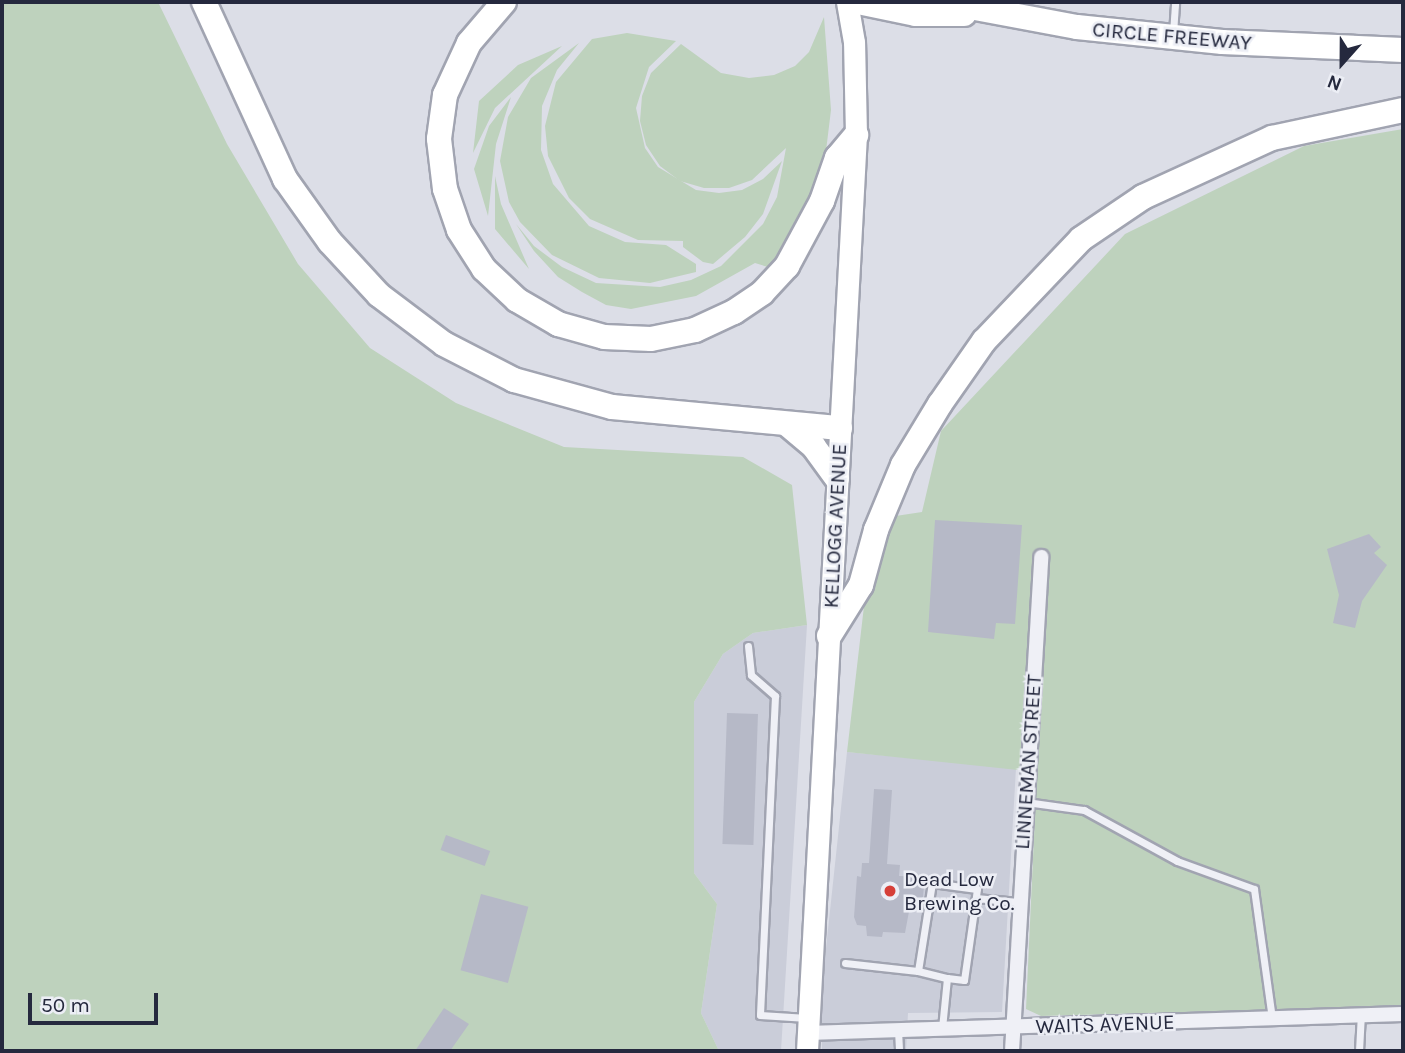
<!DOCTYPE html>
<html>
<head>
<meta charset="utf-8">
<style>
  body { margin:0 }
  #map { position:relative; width:1405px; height:1053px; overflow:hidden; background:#dcdee7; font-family:Karla,sans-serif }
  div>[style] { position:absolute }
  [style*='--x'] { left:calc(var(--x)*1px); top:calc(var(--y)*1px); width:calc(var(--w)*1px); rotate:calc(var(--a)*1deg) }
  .built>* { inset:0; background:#cacdd9 }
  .green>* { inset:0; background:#bed2bd }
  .building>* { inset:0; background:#b6b9c7; transform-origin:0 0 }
  .roads { filter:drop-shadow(2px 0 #a1a4b1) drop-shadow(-2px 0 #a1a4b1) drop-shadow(0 2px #a1a4b1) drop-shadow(0 -2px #a1a4b1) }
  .lane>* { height:7px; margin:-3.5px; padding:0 3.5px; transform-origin:3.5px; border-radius:3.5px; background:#eff0f6 }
  .street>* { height:14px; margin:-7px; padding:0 7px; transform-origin:7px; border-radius:7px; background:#eff0f6 }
  .primary>* { height:21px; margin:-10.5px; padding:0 10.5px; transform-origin:10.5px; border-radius:10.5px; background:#fff }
  .highway>* { height:24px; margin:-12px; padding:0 12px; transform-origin:12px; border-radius:12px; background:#fff }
  .dots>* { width:19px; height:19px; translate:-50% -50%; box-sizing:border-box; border:4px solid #eceef5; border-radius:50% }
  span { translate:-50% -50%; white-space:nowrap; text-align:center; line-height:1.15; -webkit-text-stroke:5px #eceef5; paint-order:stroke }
  .street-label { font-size:21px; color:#25293e }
  .poi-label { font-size:21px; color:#25293e }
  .left { translate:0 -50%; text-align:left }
  .frame { position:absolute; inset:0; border:4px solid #25293e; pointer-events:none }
  .north { position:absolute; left:1307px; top:28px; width:70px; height:70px; -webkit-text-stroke:5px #eceef5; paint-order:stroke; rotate:201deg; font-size:19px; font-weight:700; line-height:28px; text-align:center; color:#25293e }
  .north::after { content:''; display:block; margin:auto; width:24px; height:32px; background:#25293e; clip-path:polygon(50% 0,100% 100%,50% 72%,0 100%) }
  .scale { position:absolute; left:28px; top:993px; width:130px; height:32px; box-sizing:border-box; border:4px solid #25293e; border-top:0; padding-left:9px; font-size:21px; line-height:24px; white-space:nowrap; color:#25293e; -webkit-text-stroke:5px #eceef5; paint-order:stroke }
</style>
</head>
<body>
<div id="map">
  <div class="built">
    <div style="clip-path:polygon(807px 625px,781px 1051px,719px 1051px,701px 1013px,717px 904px,694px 873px,694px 702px,723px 654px,753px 633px)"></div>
    <div style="clip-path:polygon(847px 752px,1016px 768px,1002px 1012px,908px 1013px,906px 1051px,822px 1051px,821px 995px)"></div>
  </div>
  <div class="green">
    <div style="clip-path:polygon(2px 2px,158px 2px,227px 144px,298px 264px,370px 348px,456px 403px,564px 447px,743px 457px,792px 485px,807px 625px,753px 633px,723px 654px,694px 702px,694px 873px,717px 904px,701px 1013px,719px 1051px,2px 1051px)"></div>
    <div style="clip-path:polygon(824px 17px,831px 110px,825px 159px,795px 245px,771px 268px,755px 263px,696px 296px,631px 309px,606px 305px,582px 292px,558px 277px,534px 251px,516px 224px,534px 246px,562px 267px,596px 283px,660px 287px,691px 280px,721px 266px,763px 224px,777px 197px,786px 148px,752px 180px,729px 188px,704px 188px,680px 181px,660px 166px,646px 145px,640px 121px,642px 96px,651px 73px,681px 44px,721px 73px,749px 78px,774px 75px,795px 66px,809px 52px)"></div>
    <div style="clip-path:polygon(627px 33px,676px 41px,649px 67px,636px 108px,645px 148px,658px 167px,696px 190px,719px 193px,742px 190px,763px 179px,782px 161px,763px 214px,745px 237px,713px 264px,703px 262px,683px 247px,683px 241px,638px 240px,590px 219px,569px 198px,548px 156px,545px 126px,556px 82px,592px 39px)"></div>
    <div style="clip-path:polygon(579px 43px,557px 70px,542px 106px,541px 150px,553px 184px,589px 226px,625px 242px,666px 245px,696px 264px,696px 272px,650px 283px,599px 278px,552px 255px,520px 222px,509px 202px,500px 161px,508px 117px,531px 78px)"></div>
    <div style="clip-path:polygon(562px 46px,495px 108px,473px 153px,479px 101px,518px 65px)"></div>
    <div style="clip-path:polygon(511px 97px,496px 144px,488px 216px,474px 169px,489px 126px)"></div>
    <div style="clip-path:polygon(1403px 129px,1403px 1006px,1041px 1016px,1026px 1009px,1037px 772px,847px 752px,866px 589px,889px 517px,922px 512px,941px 431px,1125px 234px,1304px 146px)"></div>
    <div style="clip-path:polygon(495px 176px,501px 204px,529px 269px,495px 229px)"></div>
  </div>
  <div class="building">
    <div style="clip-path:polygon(935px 520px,1022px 525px,1015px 624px,996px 623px,994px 639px,928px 632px)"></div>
    <div style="clip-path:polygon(1369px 534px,1381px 547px,1374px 553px,1387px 565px,1362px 601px,1355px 628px,1333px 623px,1339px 595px,1327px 549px)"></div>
    <div style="left:727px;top:713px;width:31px;height:131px;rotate:2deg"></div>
    <div style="clip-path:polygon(874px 789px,892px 790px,887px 864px,900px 865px,899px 876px,925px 877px,922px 906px,910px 906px,905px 933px,883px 932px,882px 937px,867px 936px,866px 926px,857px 925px,854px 917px,857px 876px,861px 877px,862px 863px,869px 863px)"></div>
    <div style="left:446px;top:835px;width:47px;height:16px;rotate:20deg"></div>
    <div style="left:481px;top:894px;width:49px;height:79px;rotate:15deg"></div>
    <div style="clip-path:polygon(444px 1008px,469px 1024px,450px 1051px,415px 1051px)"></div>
  </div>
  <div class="roads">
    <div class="lane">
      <div style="--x:1173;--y:33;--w:31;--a:-86"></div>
      <div style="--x:748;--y:646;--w:29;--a:84"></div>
      <div style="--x:751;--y:675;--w:32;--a:41"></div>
      <div style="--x:775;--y:696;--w:319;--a:92.7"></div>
      <div style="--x:760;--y:1015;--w:47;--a:3.7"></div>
      <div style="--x:1026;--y:802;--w:59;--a:7.9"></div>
      <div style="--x:1084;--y:810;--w:106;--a:28.7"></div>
      <div style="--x:1177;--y:861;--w:82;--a:20"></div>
      <div style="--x:1254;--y:889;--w:130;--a:82.1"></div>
      <div style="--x:976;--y:898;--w:42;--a:5.4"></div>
      <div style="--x:845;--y:963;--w:73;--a:6.3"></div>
      <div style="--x:918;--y:971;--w:89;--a:-81"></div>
      <div style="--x:932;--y:883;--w:45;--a:7.6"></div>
      <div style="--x:977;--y:889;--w:92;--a:98.1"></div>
      <div style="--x:964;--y:980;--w:17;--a:-173"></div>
      <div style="--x:947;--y:978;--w:50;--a:95.7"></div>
      <div style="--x:918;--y:971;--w:30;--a:14"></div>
      <div style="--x:898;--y:1030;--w:21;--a:87"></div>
      <div style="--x:1359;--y:1051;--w:36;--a:-87"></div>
    </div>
    <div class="street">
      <div style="--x:807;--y:1033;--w:596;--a:-1.83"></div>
      <div style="--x:1012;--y:1051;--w:495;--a:-86.6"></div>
    </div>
    <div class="primary">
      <div style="--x:807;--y:1051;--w:917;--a:-86.94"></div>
      <div style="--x:856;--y:135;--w:93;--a:-91.2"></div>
      <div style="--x:854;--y:42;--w:41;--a:-99.9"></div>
    </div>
    <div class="highway">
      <div style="--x:204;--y:2;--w:195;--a:65.4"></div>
      <div style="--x:285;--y:179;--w:77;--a:54.5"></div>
      <div style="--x:330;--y:242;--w:72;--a:47.2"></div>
      <div style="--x:379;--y:295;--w:81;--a:37"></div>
      <div style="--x:444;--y:344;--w:79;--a:27.2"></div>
      <div style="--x:514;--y:380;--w:102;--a:15.4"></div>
      <div style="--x:612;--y:407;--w:229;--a:5.3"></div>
      <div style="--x:504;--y:2;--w:54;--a:130.5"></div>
      <div style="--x:469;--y:43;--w:57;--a:114.8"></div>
      <div style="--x:445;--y:95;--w:44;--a:97.8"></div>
      <div style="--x:439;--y:139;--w:50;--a:83.2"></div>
      <div style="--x:445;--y:189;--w:43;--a:71.1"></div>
      <div style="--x:459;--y:230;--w:46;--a:57.3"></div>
      <div style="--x:484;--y:269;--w:45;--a:43.2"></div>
      <div style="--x:517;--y:300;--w:48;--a:30.3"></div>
      <div style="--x:558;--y:324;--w:48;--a:15.8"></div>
      <div style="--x:604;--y:337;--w:47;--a:2.4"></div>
      <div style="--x:651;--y:339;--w:45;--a:-11.6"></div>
      <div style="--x:695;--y:330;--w:43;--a:-24.8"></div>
      <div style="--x:734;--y:312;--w:34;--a:-34"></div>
      <div style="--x:762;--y:293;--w:37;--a:-47"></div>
      <div style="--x:787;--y:266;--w:74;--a:-61.7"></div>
      <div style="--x:822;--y:201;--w:46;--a:-70.8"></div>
      <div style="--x:837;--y:158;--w:30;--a:-50"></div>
      <div style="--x:858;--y:2;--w:59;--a:11.7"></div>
      <div style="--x:916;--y:14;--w:48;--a:0"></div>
      <div style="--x:943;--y:2;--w:136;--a:10.6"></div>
      <div style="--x:1077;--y:27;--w:146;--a:5.9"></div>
      <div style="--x:1222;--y:42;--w:181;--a:2.5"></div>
      <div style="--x:787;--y:424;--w:35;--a:40"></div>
      <div style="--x:814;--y:447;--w:39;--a:54"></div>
      <div style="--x:829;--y:636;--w:60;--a:-57.9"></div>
      <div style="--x:861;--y:585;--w:57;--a:-74.7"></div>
      <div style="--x:876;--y:530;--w:70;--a:-67.4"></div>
      <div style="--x:903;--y:465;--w:71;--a:-58.8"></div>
      <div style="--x:940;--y:404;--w:77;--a:-55.1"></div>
      <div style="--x:984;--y:341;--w:141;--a:-46.4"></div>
      <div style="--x:1081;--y:239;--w:75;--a:-34.1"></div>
      <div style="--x:1143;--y:197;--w:142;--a:-24.6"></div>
      <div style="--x:1272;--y:138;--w:134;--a:-12.1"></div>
    </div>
  </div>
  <div class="dots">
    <div style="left:890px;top:891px;background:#d63f38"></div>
  </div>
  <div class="street-label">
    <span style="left:1172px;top:36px;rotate:5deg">CIRCLE FREEWAY</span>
    <span style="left:835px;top:526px;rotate:-87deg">KELLOGG AVENUE</span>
    <span style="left:1028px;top:762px;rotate:-86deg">LINNEMAN STREET</span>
    <span style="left:1105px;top:1024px;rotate:-2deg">WAITS AVENUE</span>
  </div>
  <div class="poi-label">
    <span class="left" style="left:904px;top:891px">Dead Low<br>Brewing Co.</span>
  </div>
  <div class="frame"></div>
  <div class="north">N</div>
  <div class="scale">50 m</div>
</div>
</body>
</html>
